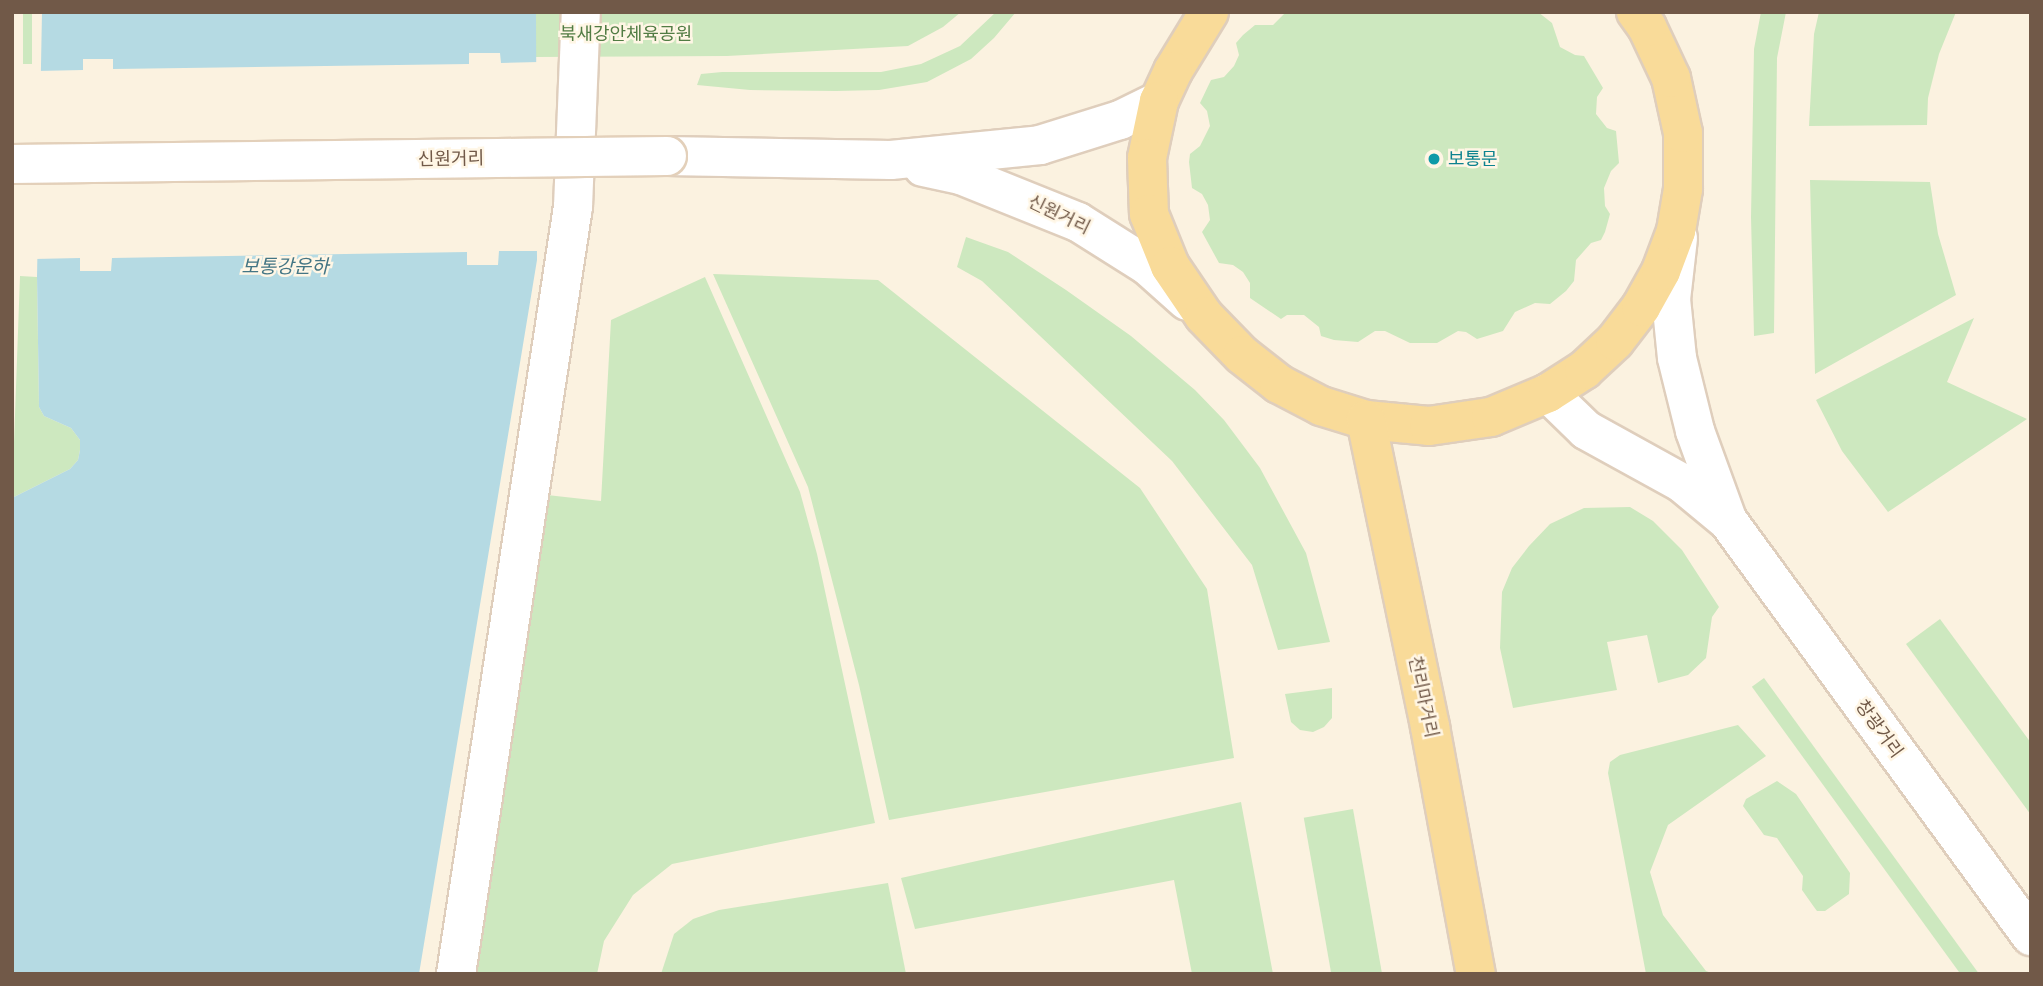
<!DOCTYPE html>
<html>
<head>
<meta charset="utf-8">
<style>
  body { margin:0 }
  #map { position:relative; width:2043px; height:986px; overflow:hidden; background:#fbf2e0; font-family:"Roboto Condensed","Noto Sans KR",sans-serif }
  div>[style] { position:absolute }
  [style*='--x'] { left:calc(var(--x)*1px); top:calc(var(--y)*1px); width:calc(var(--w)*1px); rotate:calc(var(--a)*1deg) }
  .green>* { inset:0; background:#cde8bf; transform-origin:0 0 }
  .water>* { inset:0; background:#b5dae3 }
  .pier>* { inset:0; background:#fbf2e0 }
  .roads { filter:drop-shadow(2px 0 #dfcebc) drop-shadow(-2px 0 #dfcebc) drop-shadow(0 2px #dfcebc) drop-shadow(0 -2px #dfcebc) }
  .street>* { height:38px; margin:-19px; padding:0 19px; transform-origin:19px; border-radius:19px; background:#fff }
  .secondary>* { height:38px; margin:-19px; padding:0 19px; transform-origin:19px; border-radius:19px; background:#fff }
  .primary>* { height:38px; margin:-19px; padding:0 19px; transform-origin:19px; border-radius:19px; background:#f9db99 }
  .bridges { filter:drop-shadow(2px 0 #e3d0ba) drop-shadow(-2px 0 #e3d0ba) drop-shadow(0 2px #e3d0ba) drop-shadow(0 -2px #e3d0ba) }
  .secondary-bridge>* { height:38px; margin:-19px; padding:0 19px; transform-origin:19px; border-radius:19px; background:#fff }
  .dots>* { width:19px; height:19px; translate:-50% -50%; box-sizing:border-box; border:4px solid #fff6e5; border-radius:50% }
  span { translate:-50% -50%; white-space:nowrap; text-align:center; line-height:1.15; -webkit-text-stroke:5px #fff6e5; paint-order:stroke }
  .park-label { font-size:18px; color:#517c43 }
  .street-label { font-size:18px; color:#715948 }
  .culture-label { font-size:18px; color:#0d838f }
  .left { translate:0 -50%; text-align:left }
  .water-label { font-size:19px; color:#437584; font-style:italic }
  .frame { position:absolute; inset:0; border:14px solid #715948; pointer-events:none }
</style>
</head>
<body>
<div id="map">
  <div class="green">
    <div style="left:23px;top:12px;width:9px;height:52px"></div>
    <div style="clip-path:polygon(536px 12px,961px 12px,943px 27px,908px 46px,727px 56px,535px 57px)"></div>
    <div style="clip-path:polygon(996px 12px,1016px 12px,994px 38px,971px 59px,927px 82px,879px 90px,836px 91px,750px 90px,697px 85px,701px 74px,722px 72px,881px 72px,921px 64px,960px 46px)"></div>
    <div style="clip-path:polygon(1286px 12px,1538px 12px,1552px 23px,1560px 47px,1575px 55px,1584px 56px,1603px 88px,1597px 97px,1596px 114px,1607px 128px,1616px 131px,1619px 163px,1611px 171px,1604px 188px,1605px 206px,1610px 214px,1605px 232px,1601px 240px,1591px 243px,1576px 260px,1574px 281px,1566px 291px,1550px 304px,1535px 303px,1515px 312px,1503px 331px,1477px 339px,1466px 332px,1458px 331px,1437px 343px,1410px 343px,1385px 331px,1375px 331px,1358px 342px,1334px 340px,1321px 336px,1319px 327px,1304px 315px,1287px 315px,1281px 319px,1250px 298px,1250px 283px,1243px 272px,1233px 265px,1219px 263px,1202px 232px,1210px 220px,1208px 205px,1202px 194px,1192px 188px,1189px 162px,1190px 154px,1200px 146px,1210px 126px,1207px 111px,1200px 103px,1211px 80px,1224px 77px,1234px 66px,1239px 55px,1236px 43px,1243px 35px,1255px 25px,1273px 25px)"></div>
    <div style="clip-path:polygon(1761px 12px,1786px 12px,1777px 58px,1774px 333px,1754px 336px,1751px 217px,1754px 49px)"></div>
    <div style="clip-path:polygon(1819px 12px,1956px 12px,1939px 54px,1928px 98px,1927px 125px,1809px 126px,1814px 34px)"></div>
    <div style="clip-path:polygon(1810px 180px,1930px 182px,1938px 234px,1956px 295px,1815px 374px)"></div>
    <div style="clip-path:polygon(966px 237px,1008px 252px,1066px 290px,1131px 336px,1195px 390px,1224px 420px,1260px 468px,1306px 553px,1330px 642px,1278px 650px,1252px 565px,1172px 461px,982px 281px,957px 267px)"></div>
    <div style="clip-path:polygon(713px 274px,878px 280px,1140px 488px,1207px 589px,1234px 758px,889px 820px,859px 685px,808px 487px)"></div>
    <div style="clip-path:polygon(20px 276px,37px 277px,39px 407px,44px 416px,71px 428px,80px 440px,80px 450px,78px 460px,70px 469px,12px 498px)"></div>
    <div style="clip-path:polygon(705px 277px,800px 492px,817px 554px,875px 823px,672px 864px,633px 895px,604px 941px,597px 974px,467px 974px,538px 494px,601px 501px,611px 320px)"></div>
    <div style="clip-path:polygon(1974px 318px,1947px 382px,2027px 419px,1888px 512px,1842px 451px,1816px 400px)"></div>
    <div style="clip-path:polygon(1584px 508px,1630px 507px,1653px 521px,1682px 550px,1719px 607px,1712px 617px,1706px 658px,1688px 675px,1658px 683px,1647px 635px,1607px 642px,1617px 690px,1513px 708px,1500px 648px,1502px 592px,1512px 568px,1529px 546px,1550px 524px)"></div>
    <div style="clip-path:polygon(1940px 619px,2031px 743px,2031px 815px,1906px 644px)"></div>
    <div style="left:1764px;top:678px;width:366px;height:15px;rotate:54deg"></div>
    <div style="clip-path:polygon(1332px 688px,1332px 718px,1324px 727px,1313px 732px,1300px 730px,1291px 722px,1285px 694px)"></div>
    <div style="clip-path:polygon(1738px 725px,1766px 756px,1668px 825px,1650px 872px,1663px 915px,1706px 971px,1714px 974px,1646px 974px,1608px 773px,1610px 762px,1620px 755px)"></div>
    <div style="clip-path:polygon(1777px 781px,1796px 794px,1850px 873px,1849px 894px,1825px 911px,1817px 911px,1814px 907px,1802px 890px,1803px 876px,1777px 838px,1764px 835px,1743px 806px,1746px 799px)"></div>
    <div style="clip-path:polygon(1241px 802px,1273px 974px,1192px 974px,1174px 880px,915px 929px,901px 878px)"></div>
    <div style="left:1353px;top:809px;width:168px;height:50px;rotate:80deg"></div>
    <div style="clip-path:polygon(888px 883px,906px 974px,661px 974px,674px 934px,693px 919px,719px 910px)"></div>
  </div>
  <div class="water">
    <div style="clip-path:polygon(42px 12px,536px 12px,537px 260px,419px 974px,12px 974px,12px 498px,70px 469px,78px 460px,80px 450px,80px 440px,71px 428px,44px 416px,39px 407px,37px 277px)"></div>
  </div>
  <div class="pier">
    <div style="clip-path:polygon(469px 53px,500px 53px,501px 63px,539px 62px,540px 251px,499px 251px,498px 265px,467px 265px,467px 252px,112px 258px,111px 271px,80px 271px,80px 258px,34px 259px,37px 71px,83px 70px,83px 59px,113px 59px,113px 69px,469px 64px)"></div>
  </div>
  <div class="roads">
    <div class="street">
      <div style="--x:1678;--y:238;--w:61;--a:96.5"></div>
      <div style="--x:1671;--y:299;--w:59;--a:84.2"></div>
      <div style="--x:1677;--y:358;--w:75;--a:76.1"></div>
      <div style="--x:1695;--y:431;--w:94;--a:70"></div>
      <div style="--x:1548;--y:393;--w:53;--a:44.2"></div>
      <div style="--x:1586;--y:430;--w:110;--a:28.9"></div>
      <div style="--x:1682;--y:483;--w:60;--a:39.6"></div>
      <div style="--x:1728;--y:521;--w:514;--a:53.87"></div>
      <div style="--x:456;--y:974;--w:776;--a:-81.33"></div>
      <div style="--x:573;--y:207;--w:195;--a:-87.7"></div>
    </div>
    <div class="secondary">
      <div style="--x:667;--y:156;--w:224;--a:1"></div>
      <div style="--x:891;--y:160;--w:150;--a:-5.7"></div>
      <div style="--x:1040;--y:145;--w:84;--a:-17.4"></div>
      <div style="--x:1120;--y:120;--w:43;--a:-26"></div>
      <div style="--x:923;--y:167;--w:39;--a:12"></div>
      <div style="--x:961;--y:175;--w:126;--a:21.9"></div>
      <div style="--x:1078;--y:222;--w:83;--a:32.2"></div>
      <div style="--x:1148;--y:266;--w:52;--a:41.9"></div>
    </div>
    <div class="primary">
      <div style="--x:1209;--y:12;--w:69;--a:121.4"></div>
      <div style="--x:1173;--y:71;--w:33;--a:115"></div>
      <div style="--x:1159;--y:101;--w:58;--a:101.9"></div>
      <div style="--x:1147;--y:158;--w:56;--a:88"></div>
      <div style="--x:1149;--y:214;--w:56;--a:68"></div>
      <div style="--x:1170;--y:266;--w:60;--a:55.8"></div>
      <div style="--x:1204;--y:316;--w:54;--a:45.7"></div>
      <div style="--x:1242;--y:355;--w:47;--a:38.1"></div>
      <div style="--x:1279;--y:384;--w:47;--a:27.6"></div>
      <div style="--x:1321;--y:406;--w:47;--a:17.3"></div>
      <div style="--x:1366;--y:420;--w:63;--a:5.4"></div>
      <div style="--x:1429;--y:426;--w:63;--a:-8.3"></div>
      <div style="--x:1491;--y:417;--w:62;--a:-22.8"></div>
      <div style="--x:1548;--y:393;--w:43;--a:-32.6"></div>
      <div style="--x:1584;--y:370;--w:42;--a:-43.1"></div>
      <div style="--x:1615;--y:341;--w:43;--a:-52.6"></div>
      <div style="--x:1641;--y:307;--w:41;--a:-60.9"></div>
      <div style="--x:1661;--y:271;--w:43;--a:-69.4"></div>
      <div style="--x:1676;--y:231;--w:43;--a:-80.5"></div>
      <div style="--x:1683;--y:189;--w:56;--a:-90"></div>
      <div style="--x:1683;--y:133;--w:56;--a:-102.3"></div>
      <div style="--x:1671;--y:78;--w:56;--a:-115.2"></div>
      <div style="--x:1647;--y:27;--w:19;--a:-126"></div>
      <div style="--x:1366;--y:420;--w:314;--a:78.2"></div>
      <div style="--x:1430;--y:727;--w:251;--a:79.5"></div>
    </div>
  </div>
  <div class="bridges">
    <div class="secondary-bridge">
      <div style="--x:12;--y:164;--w:655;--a:-0.7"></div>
    </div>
  </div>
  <div class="dots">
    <div style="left:1434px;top:159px;background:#0f9aa8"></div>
  </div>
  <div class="park-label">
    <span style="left:626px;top:34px">북새강안체육공원</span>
  </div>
  <div class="street-label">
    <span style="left:451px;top:159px;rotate:-1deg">신원거리</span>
    <span style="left:1059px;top:215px;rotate:26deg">신원거리</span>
    <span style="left:1423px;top:697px;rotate:78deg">천리마거리</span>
    <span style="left:1879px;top:729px;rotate:54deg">창광거리</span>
  </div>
  <div class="culture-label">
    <span class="left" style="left:1448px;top:159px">보통문</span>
  </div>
  <div class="water-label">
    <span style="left:285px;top:267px">보통강운하</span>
  </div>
  <div class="frame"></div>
</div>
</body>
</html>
